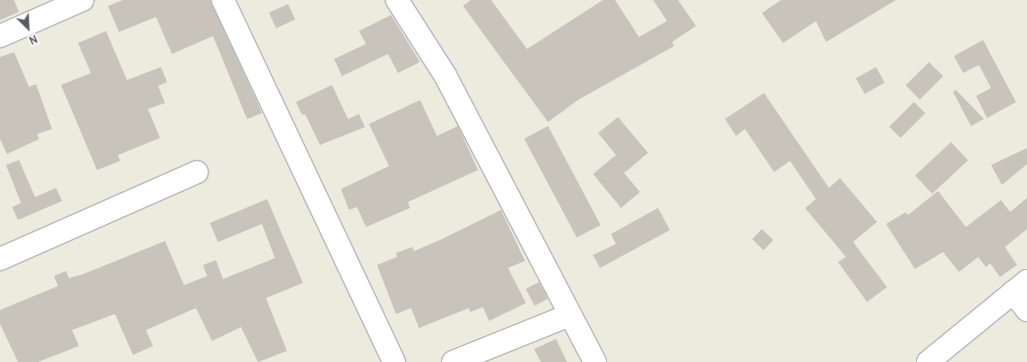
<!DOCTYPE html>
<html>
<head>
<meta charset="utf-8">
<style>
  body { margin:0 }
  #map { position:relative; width:1027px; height:362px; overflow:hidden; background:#edeade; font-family:Overpass,sans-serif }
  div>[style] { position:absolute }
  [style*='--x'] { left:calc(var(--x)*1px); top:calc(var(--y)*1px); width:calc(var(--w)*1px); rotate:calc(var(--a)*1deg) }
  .building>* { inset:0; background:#c8c4bb; transform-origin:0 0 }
  .roads { filter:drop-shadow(1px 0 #b6b9bf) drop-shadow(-1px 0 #b6b9bf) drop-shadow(0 1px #b6b9bf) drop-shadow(0 -1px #b6b9bf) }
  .minor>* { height:22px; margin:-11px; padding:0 11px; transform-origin:11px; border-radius:11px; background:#fff }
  span { translate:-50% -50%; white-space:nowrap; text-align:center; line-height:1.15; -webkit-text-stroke:3px #fff; paint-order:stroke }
  .north { position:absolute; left:8px; top:8px; width:40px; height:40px; -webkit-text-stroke:3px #fff; paint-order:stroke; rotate:156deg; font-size:11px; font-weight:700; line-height:16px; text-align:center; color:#575b61 }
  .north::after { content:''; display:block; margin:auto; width:14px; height:18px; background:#575b61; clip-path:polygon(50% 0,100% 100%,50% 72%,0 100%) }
</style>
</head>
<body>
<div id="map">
  <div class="building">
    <div style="clip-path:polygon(0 0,14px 0,19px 12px,0 20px)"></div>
    <div style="clip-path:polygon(123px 0,211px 0,262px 113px,247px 119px,213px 36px,172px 54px,156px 17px,119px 32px,108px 6px)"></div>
    <div style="clip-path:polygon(471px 0,491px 0,527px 49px,603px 0,615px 0,639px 37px,667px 21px,653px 0,678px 0,696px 26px,672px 42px,674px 46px,578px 100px,548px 122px,463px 6px)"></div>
    <div style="clip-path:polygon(781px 0,896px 0,826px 42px,816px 21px,783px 43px,762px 13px)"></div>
    <div style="left:288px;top:4px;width:17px;height:21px;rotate:65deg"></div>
    <div style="clip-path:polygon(391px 15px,420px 62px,398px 73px,388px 54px,342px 76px,334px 59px,366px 44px,359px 31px)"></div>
    <div style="clip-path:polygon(106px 31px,127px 80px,161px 67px,167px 82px,158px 86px,165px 103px,148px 109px,160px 138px,118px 155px,120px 161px,97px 170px,61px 85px,91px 73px,78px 43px)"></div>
    <div style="clip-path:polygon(983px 40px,1016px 102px,987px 118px,976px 96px,991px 88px,979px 65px,963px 73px,954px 56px)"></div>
    <div style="clip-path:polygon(14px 52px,29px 87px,36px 84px,52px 129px,37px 134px,39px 139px,7px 154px,0 139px,0 57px)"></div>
    <div style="left:929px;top:62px;width:20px;height:33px;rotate:45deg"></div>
    <div style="left:876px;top:67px;width:18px;height:23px;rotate:61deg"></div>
    <div style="clip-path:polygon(332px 85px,348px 119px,359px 114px,365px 127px,320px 145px,305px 114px,302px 115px,296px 102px)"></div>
    <div style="clip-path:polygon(956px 90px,984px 119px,971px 126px,953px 92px)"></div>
    <div style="clip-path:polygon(764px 93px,829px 188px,840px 178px,877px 222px,853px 242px,887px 287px,867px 302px,838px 262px,846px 257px,805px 208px,816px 199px,790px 161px,774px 172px,745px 129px,736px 136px,725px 119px)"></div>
    <div style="clip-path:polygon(420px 100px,437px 136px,458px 126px,478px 170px,408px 202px,410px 208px,366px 227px,357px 207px,349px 210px,341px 189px,389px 166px,369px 124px)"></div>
    <div style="left:914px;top:102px;width:16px;height:35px;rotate:45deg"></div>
    <div style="clip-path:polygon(618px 117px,648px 153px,624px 173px,640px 192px,621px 208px,593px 174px,616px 155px,598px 133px)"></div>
    <div style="left:548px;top:126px;width:112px;height:27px;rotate:62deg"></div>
    <div style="left:951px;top:142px;width:25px;height:49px;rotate:47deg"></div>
    <div style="clip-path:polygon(1027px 148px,1027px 164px,1002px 185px,991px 165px)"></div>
    <div style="clip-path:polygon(19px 160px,35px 197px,56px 188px,62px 201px,18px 220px,12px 207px,21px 203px,6px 165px)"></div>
    <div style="clip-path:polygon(938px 191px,966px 227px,1001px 200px,1010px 212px,1027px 198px,1027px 229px,1005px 247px,1017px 265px,1000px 277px,990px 263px,986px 267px,978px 257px,959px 272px,943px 252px,915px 269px,886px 224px,906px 212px,908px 215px)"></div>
    <div style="clip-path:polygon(267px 199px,303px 283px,266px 298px,287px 351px,258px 362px,241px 327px,212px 341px,196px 308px,146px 330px,153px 346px,133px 355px,115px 314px,72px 330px,79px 346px,38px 362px,18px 362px,0 324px,0 310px,58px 286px,54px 276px,66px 271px,69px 278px,81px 275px,165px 241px,184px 285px,207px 276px,203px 265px,216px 260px,223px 279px,275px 258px,262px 224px,218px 242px,210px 223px)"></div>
    <div style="clip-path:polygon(658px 208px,670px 230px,600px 268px,593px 255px,616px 244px,611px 234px)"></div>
    <div style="clip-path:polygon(501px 210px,525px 261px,508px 268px,526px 303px,489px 321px,483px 307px,470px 312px,469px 308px,419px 328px,411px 308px,396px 314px,377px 265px,397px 257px,396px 253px,412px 247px,414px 251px,440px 240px)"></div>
    <div style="left:762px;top:229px;width:16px;height:14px;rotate:45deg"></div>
    <div style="left:539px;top:282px;width:19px;height:15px;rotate:62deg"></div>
    <div style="clip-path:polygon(556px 339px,567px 362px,541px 362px,534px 349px)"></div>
  </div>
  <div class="roads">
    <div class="minor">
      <div style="--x:223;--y:0;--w:400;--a:64.7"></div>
      <div style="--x:397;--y:0;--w:89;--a:57.4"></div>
      <div style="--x:445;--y:75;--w:324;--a:62.4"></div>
      <div style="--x:0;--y:36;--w:90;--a:-23.7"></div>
      <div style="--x:0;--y:259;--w:215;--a:-23.8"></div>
      <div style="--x:1013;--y:292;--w:23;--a:52"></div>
      <div style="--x:453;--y:362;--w:126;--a:-21.9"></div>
      <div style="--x:928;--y:362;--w:128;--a:-39.3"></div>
    </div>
  </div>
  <div class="north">N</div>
</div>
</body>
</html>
